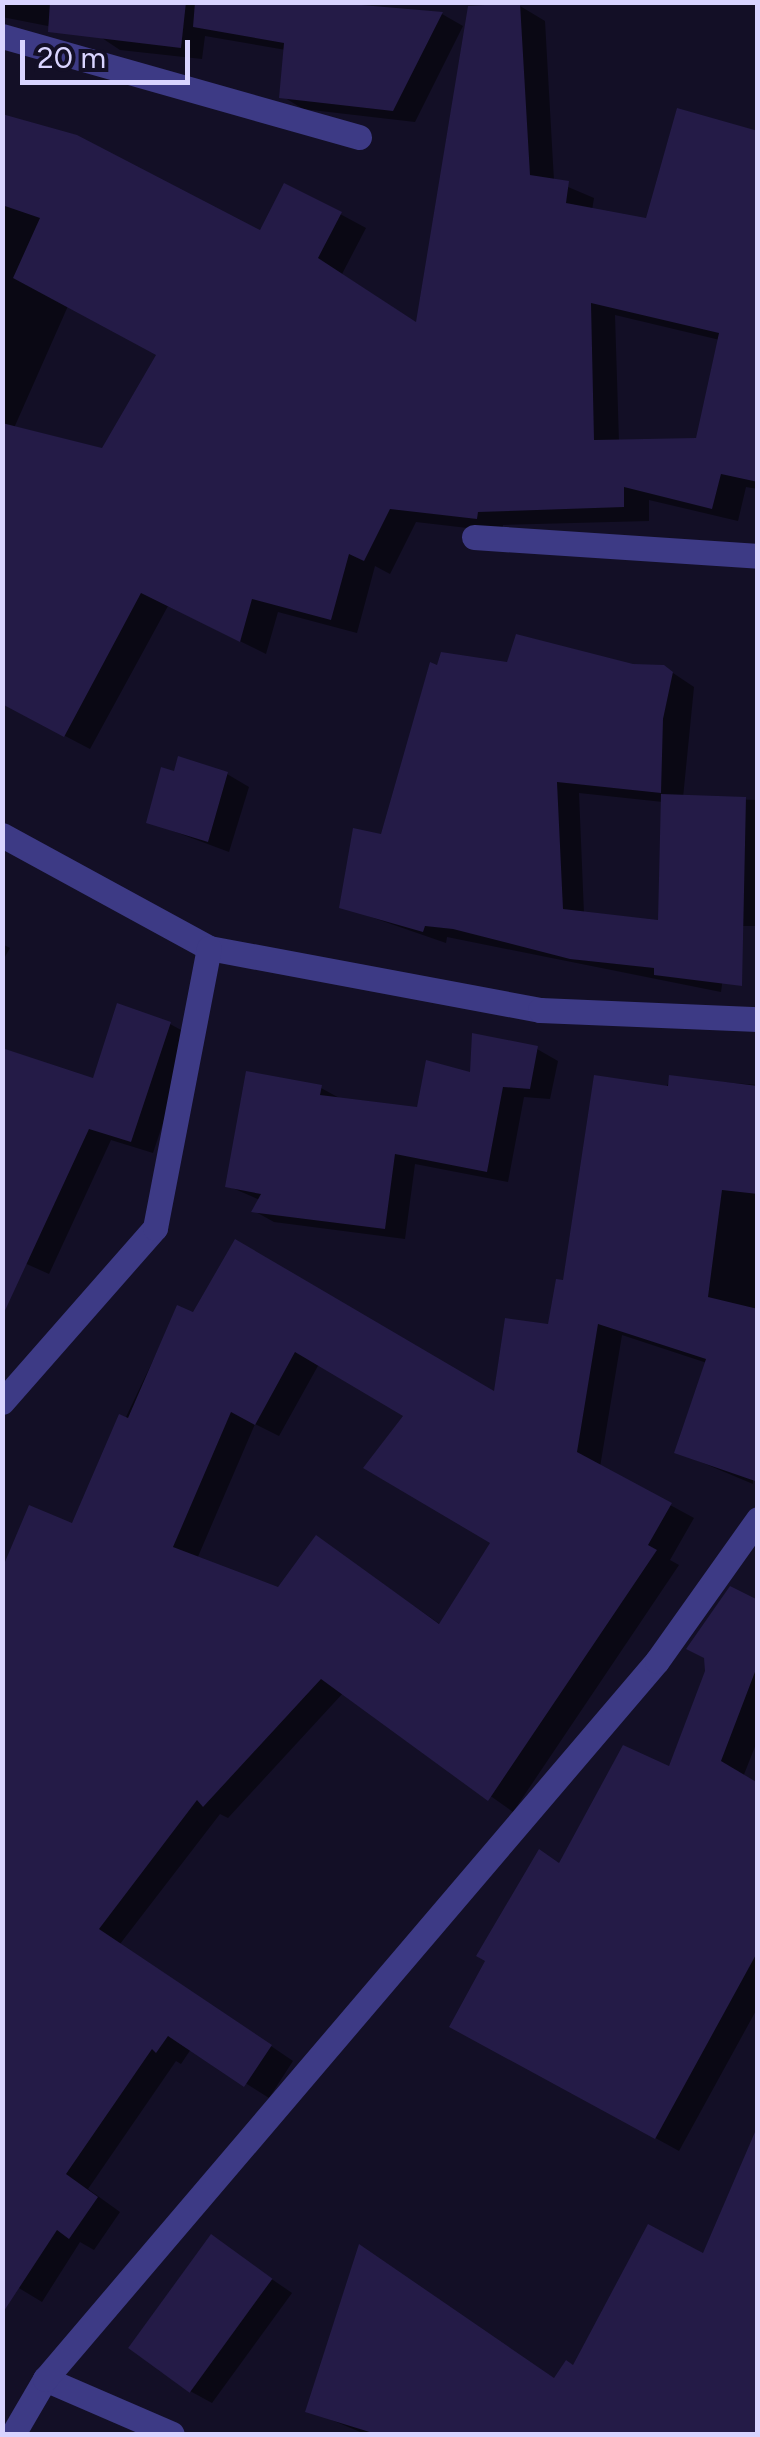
<!DOCTYPE html>
<html>
<head>
<meta charset="utf-8">
<style>
  body { margin:0 }
  #map { position:relative; width:760px; height:2437px; overflow:hidden; background:#130f26; font-family:Figtree,sans-serif }
  div>[style] { position:absolute }
  [style*='--x'] { left:calc(var(--x)*1px); top:calc(var(--y)*1px); width:calc(var(--w)*1px); rotate:calc(var(--a)*1deg) }
  .shadow>* { inset:0; background:#0007 }
  .building>* { inset:0; background:#241b47; transform-origin:0 0 }
  .minor>* { height:25px; margin:-12.5px; padding:0 12.5px; transform-origin:12.5px; border-radius:12.5px; background:#3d3a85 }
  span { translate:-50% -50%; white-space:nowrap; text-align:center; line-height:1.15; -webkit-text-stroke:8px #130f26; paint-order:stroke }
  .frame { position:absolute; inset:0; border:5px solid #d9d4ff; pointer-events:none }
  .scale { position:absolute; left:20px; top:40px; width:170px; height:45px; box-sizing:border-box; border:5px solid #d9d4ff; border-top:0; padding-left:12px; font-size:30px; line-height:35px; white-space:nowrap; color:#d9d4ff; -webkit-text-stroke:8px #130f26; paint-order:stroke }
</style>
</head>
<body>
<div id="map">
  <div class="shadow">
    <div style="clip-path:polygon(2px 2px,296px 2px,442px 14px,463px 26px,415px 122px,303px 109px,282px 96px,286px 50px,205px 36px,202px 59px,120px 50px,99px 36px,2px 17px)"></div>
    <div style="clip-path:polygon(evenodd,520px 6px,545px 21px,554px 181px,594px 198px,592px 210px,648px 221px,758px 134px,758px 489px,746px 487px,738px 521px,649px 500px,649px 521px,503px 525px,502px 532px,416px 522px,390px 574px,375px 566px,357px 633px,278px 612px,266px 654px,168px 606px,90px 749px,2px 703px,2px 115px,261px 234px,340px 214px,366px 228px,342px 274px,418px 324px,520px 6px,68px 306px,159px 355px,104px 451px,14px 428px,68px 306px,520px 6px,615px 315px,720px 340px,698px 441px,619px 442px,615px 315px)"></div>
    <div style="clip-path:polygon(evenodd,509px 664px,664px 667px,694px 687px,683px 798px,758px 800px,758px 926px,730px 926px,721px 992px,447px 937px,446px 943px,342px 907px,383px 837px,509px 664px,579px 793px,663px 802px,660px 923px,584px 914px,579px 793px)"></div>
    <div style="clip-path:polygon(176px 774px,227px 774px,249px 787px,229px 852px,149px 822px)"></div>
    <div style="clip-path:polygon(2px 944px,10px 948px,2px 962px)"></div>
    <div style="clip-path:polygon(170px 1024px,192px 1036px,153px 1153px,111px 1140px,49px 1274px,20px 1261px,94px 1081px)"></div>
    <div style="clip-path:polygon(537px 1049px,558px 1061px,550px 1099px,524px 1097px,508px 1182px,415px 1164px,405px 1239px,274px 1222px,254px 1211px,260px 1200px,228px 1186px,321px 1088px,343px 1100px,419px 1110px,472px 1075px)"></div>
    <div style="clip-path:polygon(evenodd,671px 1078px,758px 1085px,753px 1484px,677px 1452px,707px 1363px,622px 1335px,600px 1467px,694px 1518px,670px 1560px,679px 1565px,513px 1812px,344px 1692px,228px 1818px,220px 1814px,120px 1944px,293px 2061px,269px 2098px,191px 2049px,181px 2064px,176px 2061px,88px 2189px,120px 2212px,94px 2250px,80px 2242px,42px 2302px,4px 2279px,74px 1526px,178px 1308px,495px 1395px,550px 1327px,565px 1283px,671px 1078px,319px 1364px,406px 1415px,494px 1542px,441px 1625px,317px 1538px,279px 1590px,197px 1559px,255px 1424px,279px 1436px,319px 1364px)"></div>
    <div style="clip-path:polygon(758px 1595px,758px 1739px,743px 1777px,758px 1897px,758px 2007px,679px 2151px,476px 2039px,561px 1865px,671px 1769px)"></div>
    <div style="clip-path:polygon(758px 2132px,758px 2434px,365px 2434px,308px 2410px,556px 2380px,704px 2256px)"></div>
    <div style="clip-path:polygon(212px 2238px,292px 2293px,212px 2403px,190px 2391px)"></div>
  </div>
  <div class="building">
    <div style="clip-path:polygon(50px 2px,186px 2px,181px 48px,48px 32px)"></div>
    <div style="clip-path:polygon(195px 2px,327px 2px,443px 12px,393px 111px,279px 98px,284px 43px,193px 27px)"></div>
    <div style="clip-path:polygon(evenodd,520px 3px,530px 175px,569px 181px,566px 203px,646px 218px,677px 108px,758px 131px,758px 482px,721px 474px,712px 509px,624px 487px,624px 507px,478px 512px,477px 519px,390px 509px,364px 561px,349px 554px,331px 620px,252px 599px,240px 642px,141px 593px,64px 737px,2px 704px,2px 423px,102px 448px,156px 355px,13px 278px,40px 218px,2px 205px,2px 114px,77px 135px,260px 230px,284px 183px,342px 212px,318px 258px,416px 322px,468px 6px,520px 3px,591px 303px,719px 333px,696px 438px,594px 440px,591px 303px)"></div>
    <div style="clip-path:polygon(516px 634px,633px 664px,664px 665px,673px 672px,663px 719px,661px 793px,557px 782px,563px 909px,658px 920px,661px 794px,746px 797px,742px 986px,654px 975px,654px 968px,570px 959px,453px 929px,425px 926px,423px 932px,339px 908px,353px 828px,381px 834px,430px 662px,437px 665px,441px 652px,507px 662px)"></div>
    <div style="clip-path:polygon(178px 756px,228px 772px,208px 842px,146px 823px,161px 767px,174px 771px)"></div>
    <div style="clip-path:polygon(117px 1003px,171px 1022px,131px 1142px,89px 1129px,2px 1317px,2px 1048px,93px 1078px)"></div>
    <div style="clip-path:polygon(472px 1033px,538px 1046px,530px 1089px,503px 1087px,487px 1172px,395px 1154px,385px 1229px,251px 1212px,261px 1194px,225px 1187px,246px 1071px,322px 1085px,320px 1095px,417px 1107px,426px 1060px,470px 1072px)"></div>
    <div style="clip-path:polygon(evenodd,594px 1075px,668px 1086px,669px 1075px,758px 1086px,758px 1194px,722px 1190px,708px 1297px,758px 1309px,758px 1482px,674px 1453px,706px 1359px,598px 1324px,577px 1452px,672px 1503px,648px 1545px,657px 1550px,488px 1801px,321px 1679px,203px 1807px,197px 1800px,99px 1929px,272px 2045px,244px 2087px,168px 2036px,156px 2053px,152px 2049px,66px 2174px,98px 2197px,69px 2239px,57px 2230px,2px 2314px,2px 1569px,29px 1505px,72px 1523px,119px 1414px,128px 1418px,177px 1305px,193px 1312px,235px 1239px,494px 1391px,505px 1318px,548px 1324px,556px 1279px,563px 1280px,594px 1075px,295px 1352px,403px 1416px,363px 1468px,490px 1543px,439px 1624px,316px 1535px,278px 1587px,173px 1547px,231px 1412px,255px 1425px,295px 1352px)"></div>
    <div style="clip-path:polygon(730px 1586px,758px 1600px,758px 1664px,721px 1761px,758px 1783px,758px 1951px,655px 2139px,449px 2027px,485px 1961px,476px 1956px,539px 1849px,559px 1863px,623px 1745px,669px 1766px,705px 1671px,704px 1658px,686px 1649px)"></div>
    <div style="clip-path:polygon(758px 2125px,758px 2434px,376px 2434px,305px 2412px,359px 2244px,554px 2378px,566px 2360px,573px 2365px,648px 2224px,703px 2253px)"></div>
    <div style="left:211px;top:2234px;width:76px;height:141px;rotate:36deg"></div>
  </div>
  <div class="minor">
    <div style="--x:2;--y:36;--w:371;--a:15.8"></div>
    <div style="--x:474;--y:537;--w:285;--a:3.8"></div>
    <div style="--x:2;--y:835;--w:236;--a:28.6"></div>
    <div style="--x:209;--y:948;--w:337;--a:10.6"></div>
    <div style="--x:540;--y:1010;--w:218;--a:2.4"></div>
    <div style="--x:2;--y:1402;--w:232;--a:-48.7"></div>
    <div style="--x:155;--y:1228;--w:285;--a:-79.1"></div>
    <div style="--x:45;--y:2379;--w:138;--a:23.4"></div>
    <div style="--x:13;--y:2434;--w:64;--a:-59.8"></div>
    <div style="--x:45;--y:2379;--w:943;--a:-49.56"></div>
    <div style="--x:657;--y:1661;--w:174;--a:-54.6"></div>
  </div>
  <div class="frame"></div>
  <div class="scale">20 m</div>
</div>
</body>
</html>
